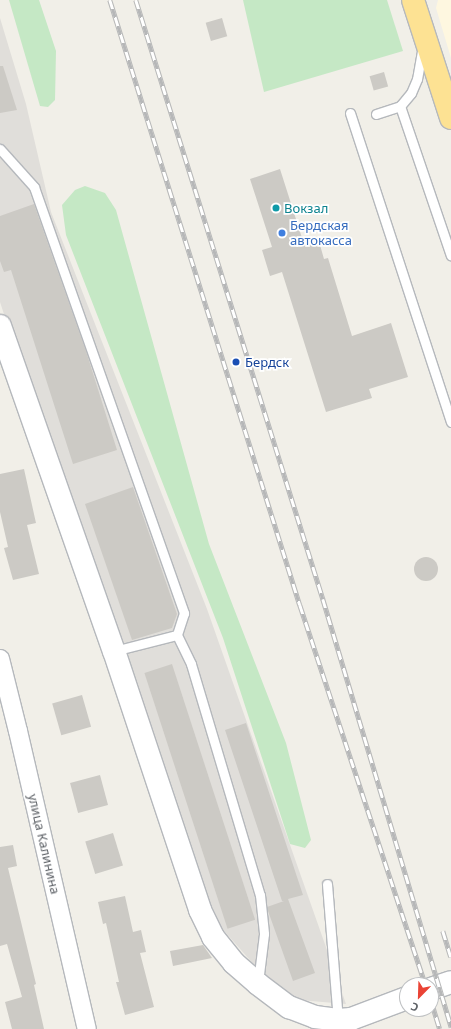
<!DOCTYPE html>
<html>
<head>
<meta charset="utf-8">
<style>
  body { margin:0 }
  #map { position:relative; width:451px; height:1029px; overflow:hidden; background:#f1efe8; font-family:"Noto Sans",sans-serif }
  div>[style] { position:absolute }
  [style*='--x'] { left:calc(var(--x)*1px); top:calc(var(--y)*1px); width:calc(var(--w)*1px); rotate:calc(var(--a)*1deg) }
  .commercial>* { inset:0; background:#fef7e0 }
  .industrial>* { inset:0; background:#e0deda }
  .green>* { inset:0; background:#c5e8c5 }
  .building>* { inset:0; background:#cccac5; transform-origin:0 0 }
  .round { border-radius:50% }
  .roads { filter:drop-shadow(1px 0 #b5b8bc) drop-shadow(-1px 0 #b5b8bc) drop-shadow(0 1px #b5b8bc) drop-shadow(0 -1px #b5b8bc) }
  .lane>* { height:9px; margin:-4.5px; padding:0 4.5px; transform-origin:4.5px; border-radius:4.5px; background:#fff }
  .street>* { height:18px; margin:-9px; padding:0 9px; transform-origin:9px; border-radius:9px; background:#fff }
  .secondary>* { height:22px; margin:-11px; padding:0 11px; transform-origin:11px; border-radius:11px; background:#fff }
  .highway>* { height:22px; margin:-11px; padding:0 11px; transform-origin:11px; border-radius:11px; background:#fde293 }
  .rail>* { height:4.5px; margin-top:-2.25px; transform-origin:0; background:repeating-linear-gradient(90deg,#fff 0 9px,#b6b7b8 0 18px); box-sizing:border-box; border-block:1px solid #b6b7b8 }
  .dots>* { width:11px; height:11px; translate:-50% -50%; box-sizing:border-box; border:2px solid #fff; border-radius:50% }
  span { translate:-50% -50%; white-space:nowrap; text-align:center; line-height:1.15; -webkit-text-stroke:3.5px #fff; paint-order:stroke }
  .culture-label { font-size:13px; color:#0d838f }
  .left { translate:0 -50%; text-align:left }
  .shop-label { font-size:13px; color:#366cbe }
  .transit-label { font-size:13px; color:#164399 }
  .street-label { font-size:13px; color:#5f6368 }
  .north { position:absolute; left:399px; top:977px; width:40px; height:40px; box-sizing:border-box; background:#fff; border:1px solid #bfc1c3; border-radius:50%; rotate:203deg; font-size:11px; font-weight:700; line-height:16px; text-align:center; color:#5f6368 }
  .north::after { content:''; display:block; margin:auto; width:14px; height:18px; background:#ea4335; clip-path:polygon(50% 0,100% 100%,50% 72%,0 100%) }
</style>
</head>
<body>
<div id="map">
  <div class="commercial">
    <div style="clip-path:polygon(438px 0,451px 0,451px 58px,436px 8px)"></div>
  </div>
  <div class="industrial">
    <div style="clip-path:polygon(0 18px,26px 104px,51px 212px,207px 609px,346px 1004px,299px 1000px,272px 985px,204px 908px,66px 502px,0 302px)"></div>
  </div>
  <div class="green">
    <div style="clip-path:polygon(9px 0,39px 0,56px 51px,55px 100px,48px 107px,40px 106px)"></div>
    <div style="clip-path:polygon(243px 0,387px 0,403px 51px,264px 92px)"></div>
    <div style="clip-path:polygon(85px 186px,105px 193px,116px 210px,209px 544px,286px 743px,311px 840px,305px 848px,290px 844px,223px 638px,66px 235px,62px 205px,75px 190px)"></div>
  </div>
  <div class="building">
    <div style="left:222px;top:18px;width:19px;height:17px;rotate:74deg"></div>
    <div style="clip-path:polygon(0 66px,3px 66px,17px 110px,0 113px)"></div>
    <div style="left:384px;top:72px;width:15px;height:15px;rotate:74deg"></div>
    <div style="clip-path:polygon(280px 169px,302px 238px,320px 245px,324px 259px,328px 258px,352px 336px,391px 323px,408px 377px,369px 389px,372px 398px,326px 412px,282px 272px,270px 276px,262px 250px,272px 247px,250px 179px)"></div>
    <div style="clip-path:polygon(34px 204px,86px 351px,117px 450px,73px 464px,11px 270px,4px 272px,0 261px,0 216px)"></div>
    <div style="clip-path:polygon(24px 469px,36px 523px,27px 525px,39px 574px,13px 580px,4px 548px,8px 547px,0 512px,0 474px)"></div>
    <div style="clip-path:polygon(133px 487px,177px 614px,172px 628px,132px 640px,85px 504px)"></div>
    <div class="round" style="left:414px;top:557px;width:24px;height:24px"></div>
    <div style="left:172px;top:664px;width:269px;height:29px;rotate:72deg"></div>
    <div style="left:82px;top:695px;width:33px;height:31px;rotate:74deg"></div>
    <div style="clip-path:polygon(246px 723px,303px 895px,288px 899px,315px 973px,293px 981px,268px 911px,267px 907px,284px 901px,282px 901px,225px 730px)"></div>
    <div style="left:100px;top:775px;width:31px;height:31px;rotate:75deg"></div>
    <div style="left:113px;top:833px;width:34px;height:29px;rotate:73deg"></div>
    <div style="clip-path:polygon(13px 845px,17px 866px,8px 868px,36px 984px,34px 985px,44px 1029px,12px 1029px,5px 1002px,22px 997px,7px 944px,0 946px,0 847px)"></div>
    <div style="clip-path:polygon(125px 896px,133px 932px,141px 930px,146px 952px,140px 953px,154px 1007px,125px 1015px,116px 982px,119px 982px,106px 923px,103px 924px,98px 902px)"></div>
    <div style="clip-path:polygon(203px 945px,212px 958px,173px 966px,170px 951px)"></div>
  </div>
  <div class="roads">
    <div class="lane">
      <div style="--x:422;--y:51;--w:28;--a:100"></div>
      <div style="--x:417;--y:79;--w:15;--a:113"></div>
      <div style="--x:411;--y:93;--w:17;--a:130"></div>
      <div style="--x:400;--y:106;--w:158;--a:71.2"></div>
      <div style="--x:350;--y:113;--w:325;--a:71.9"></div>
      <div style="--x:376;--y:114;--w:25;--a:-18"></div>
      <div style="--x:0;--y:149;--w:51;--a:48.2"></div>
      <div style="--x:34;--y:187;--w:452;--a:70.6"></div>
      <div style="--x:184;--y:613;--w:23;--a:108"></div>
      <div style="--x:177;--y:635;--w:32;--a:64"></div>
      <div style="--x:191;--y:664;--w:241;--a:73.4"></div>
      <div style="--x:260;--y:895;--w:39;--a:84"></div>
      <div style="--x:264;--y:934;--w:48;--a:97.1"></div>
      <div style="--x:114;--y:651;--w:65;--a:-14.3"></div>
      <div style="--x:327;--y:884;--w:136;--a:85.4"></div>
    </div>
    <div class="street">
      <div style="--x:0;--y:659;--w:74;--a:76"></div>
      <div style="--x:18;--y:731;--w:306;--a:77"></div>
    </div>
    <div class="secondary">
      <div style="--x:0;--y:326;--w:344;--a:70.7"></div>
      <div style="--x:114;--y:651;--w:273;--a:71.6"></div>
      <div style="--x:200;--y:910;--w:30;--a:64"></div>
      <div style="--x:213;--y:937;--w:33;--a:51"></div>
      <div style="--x:234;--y:963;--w:32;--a:41"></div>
      <div style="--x:258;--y:984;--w:39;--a:37"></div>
      <div style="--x:289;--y:1007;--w:28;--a:21"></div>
      <div style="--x:315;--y:1017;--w:23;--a:7"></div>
      <div style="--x:338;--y:1020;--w:13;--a:-4"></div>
      <div style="--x:351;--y:1019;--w:60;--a:-20.6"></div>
      <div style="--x:431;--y:989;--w:21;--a:-19"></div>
    </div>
    <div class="highway">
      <div style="--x:413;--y:0;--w:124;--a:72.1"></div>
    </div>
  </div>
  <div class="rail">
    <div style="--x:110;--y:0;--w:634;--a:72.57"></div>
    <div style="--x:300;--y:605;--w:400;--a:71.7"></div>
    <div style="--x:136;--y:0;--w:628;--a:72.66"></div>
    <div style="--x:323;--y:599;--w:447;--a:73.3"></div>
    <div style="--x:443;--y:931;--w:27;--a:73"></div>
    <div style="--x:431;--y:1000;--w:30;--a:73"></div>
  </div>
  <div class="dots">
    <div style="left:276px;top:208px;background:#0f9aa8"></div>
    <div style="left:282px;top:233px;background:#3f7fe0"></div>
    <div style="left:236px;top:362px;background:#1a4fb4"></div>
  </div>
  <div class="culture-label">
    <span class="left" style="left:284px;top:208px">Вокзал</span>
  </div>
  <div class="shop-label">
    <span class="left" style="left:290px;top:233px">Бердская<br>автокасса</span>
  </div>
  <div class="transit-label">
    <span class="left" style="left:245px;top:362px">Бердск</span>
  </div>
  <div class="street-label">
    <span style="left:44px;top:844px;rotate:77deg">улица Калинина</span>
  </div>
  <div class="north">С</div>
</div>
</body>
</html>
